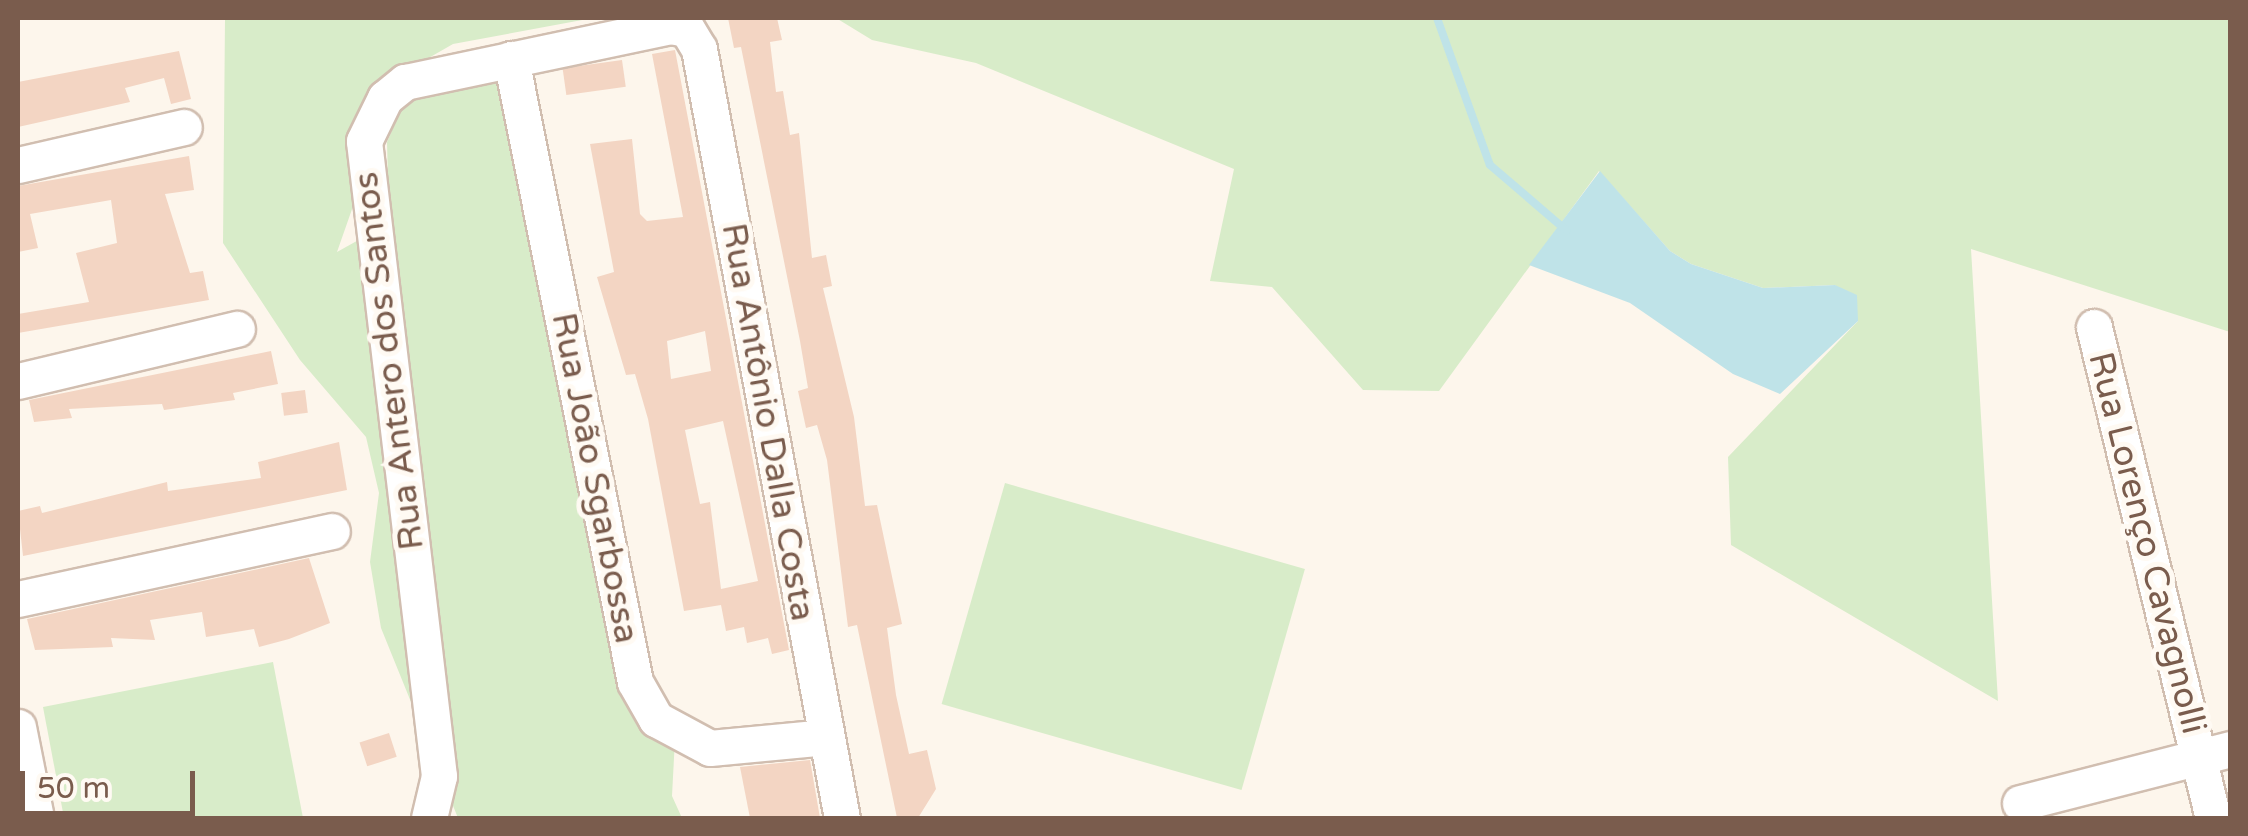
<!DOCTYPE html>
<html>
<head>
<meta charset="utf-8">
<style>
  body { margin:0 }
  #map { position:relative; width:2248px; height:836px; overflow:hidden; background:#fdf6ec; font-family:"Varela Round",sans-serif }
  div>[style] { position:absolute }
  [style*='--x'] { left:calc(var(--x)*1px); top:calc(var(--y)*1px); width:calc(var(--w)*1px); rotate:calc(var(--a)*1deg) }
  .green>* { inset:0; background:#d8ecc9; transform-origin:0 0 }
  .water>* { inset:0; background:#bfe3e8 }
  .stream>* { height:8px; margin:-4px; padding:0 4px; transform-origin:4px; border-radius:4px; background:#bfe3e8 }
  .building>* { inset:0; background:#f3d5c3; transform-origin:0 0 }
  .roads { filter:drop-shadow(2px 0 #d1beb0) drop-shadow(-2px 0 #d1beb0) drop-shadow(0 2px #d1beb0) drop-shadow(0 -2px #d1beb0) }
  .minor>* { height:35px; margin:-17.5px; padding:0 17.5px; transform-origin:17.5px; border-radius:17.5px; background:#fff }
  span { translate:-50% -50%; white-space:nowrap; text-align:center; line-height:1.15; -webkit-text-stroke:10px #fffaf3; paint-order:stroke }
  .street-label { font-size:35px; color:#7a5c4d }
  .frame { position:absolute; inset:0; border:20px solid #7a5c4d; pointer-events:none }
  .scale { position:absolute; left:20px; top:771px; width:175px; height:45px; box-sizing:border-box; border:5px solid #7a5c4d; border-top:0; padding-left:12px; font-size:30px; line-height:35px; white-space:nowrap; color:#7a5c4d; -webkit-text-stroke:8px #fffaf3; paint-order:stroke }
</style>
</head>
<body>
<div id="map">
  <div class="green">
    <div style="clip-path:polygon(225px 18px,593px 18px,453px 44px,399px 75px,337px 252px,389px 223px,387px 142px,409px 91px,499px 56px,612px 639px,675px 739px,672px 796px,682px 818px,458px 818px,381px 628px,370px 562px,379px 493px,366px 437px,300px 360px,223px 243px)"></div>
    <div style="clip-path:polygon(836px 18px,2230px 18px,2230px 332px,1971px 249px,1998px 701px,1731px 545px,1728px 457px,1858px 321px,1835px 285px,1763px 288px,1691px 264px,1670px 251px,1599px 171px,1439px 391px,1363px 390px,1272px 287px,1210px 281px,1234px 169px,976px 63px,872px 40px)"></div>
    <div style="left:1005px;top:483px;width:312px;height:230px;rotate:16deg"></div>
    <div style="clip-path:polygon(273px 662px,303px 818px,64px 818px,43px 707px)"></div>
  </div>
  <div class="water">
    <div style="clip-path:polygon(1600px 171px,1670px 251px,1691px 264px,1763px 288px,1835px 285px,1857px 295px,1858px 321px,1780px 394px,1733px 374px,1630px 303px,1529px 265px)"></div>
  </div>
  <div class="stream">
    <div style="--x:1437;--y:18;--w:156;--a:70.2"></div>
    <div style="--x:1490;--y:165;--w:101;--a:40.6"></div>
  </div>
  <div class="building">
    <div style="clip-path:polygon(728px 18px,777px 18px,782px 40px,770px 42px,776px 92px,783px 91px,790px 135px,799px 133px,812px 258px,826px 255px,832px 286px,823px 288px,854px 417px,865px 506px,877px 505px,902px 624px,887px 628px,896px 695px,909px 754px,927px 750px,936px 789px,918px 818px,897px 818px,857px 625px,848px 627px,827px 460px,817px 425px,806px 428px,798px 391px,808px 388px,800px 341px,741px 47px,734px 48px)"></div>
    <div style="clip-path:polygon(evenodd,675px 50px,789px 650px,772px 654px,768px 638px,747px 643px,744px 627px,726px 631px,721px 605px,684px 611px,648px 419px,635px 374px,626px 375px,597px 277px,614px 272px,590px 144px,632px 139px,640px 214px,647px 221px,683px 217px,652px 54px,675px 50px,705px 331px,711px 371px,671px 379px,667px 341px,705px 331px,675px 50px,723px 421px,758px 581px,721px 589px,710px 502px,700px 504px,685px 430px,723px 421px)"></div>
    <div style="clip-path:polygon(179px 51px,191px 99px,171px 104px,164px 78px,125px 88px,130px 102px,18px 127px,18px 82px)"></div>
    <div style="left:622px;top:60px;width:27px;height:60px;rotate:82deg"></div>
    <div style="clip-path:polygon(189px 156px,194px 190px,165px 194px,190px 273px,203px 271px,209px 300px,18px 333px,18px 314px,89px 302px,76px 253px,117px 243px,111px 200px,30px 214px,38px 248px,18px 252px,18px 186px)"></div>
    <div style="clip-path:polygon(271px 351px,278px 384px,233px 393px,235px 400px,164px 410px,162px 404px,69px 409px,72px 418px,34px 422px,29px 400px)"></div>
    <div style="left:305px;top:390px;width:23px;height:24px;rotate:83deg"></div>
    <div style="clip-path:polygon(339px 442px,347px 490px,23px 556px,18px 511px,40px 506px,42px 513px,167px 482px,168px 491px,261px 478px,258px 462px)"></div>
    <div style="clip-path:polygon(309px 558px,330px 623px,289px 639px,259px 647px,254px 629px,206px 637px,202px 612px,150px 620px,155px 640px,111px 638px,113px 647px,35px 650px,27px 619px)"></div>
    <div style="left:389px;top:733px;width:25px;height:31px;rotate:72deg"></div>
    <div style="clip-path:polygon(810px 760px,820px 818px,750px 818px,740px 767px)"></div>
  </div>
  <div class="roads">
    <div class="minor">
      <div style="--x:511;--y:59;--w:635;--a:78.74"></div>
      <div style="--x:635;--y:682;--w:43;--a:60.4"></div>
      <div style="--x:656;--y:719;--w:61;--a:28.2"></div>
      <div style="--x:710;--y:748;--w:117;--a:-5.4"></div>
      <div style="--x:18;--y:165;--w:170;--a:-12.9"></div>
      <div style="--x:2094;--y:327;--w:505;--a:76.38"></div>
      <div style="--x:18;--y:381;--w:225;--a:-13.4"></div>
      <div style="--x:18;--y:599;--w:321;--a:-12.2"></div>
      <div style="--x:18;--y:727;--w:93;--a:78.8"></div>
      <div style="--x:2020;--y:803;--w:217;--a:-14.4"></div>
      <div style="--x:429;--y:818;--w:43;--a:-76.6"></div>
      <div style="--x:439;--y:776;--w:639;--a:-96.74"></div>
      <div style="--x:364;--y:141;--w:48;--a:-64"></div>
      <div style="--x:385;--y:98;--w:26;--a:-39"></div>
      <div style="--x:405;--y:82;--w:271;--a:-11.9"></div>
      <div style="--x:670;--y:26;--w:17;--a:10"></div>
      <div style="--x:687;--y:29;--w:23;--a:59"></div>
      <div style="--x:699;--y:49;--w:782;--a:79.47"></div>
    </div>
  </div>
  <div class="street-label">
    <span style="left:389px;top:361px;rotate:-97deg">Rua Antero dos Santos</span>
    <span style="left:768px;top:422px;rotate:80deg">Rua Antônio Dalla Costa</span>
    <span style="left:595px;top:478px;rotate:79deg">Rua João Sgarbossa</span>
    <span style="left:2147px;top:543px;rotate:76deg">Rua Lorenço Cavagnolli</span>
  </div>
  <div class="frame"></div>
  <div class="scale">50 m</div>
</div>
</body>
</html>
